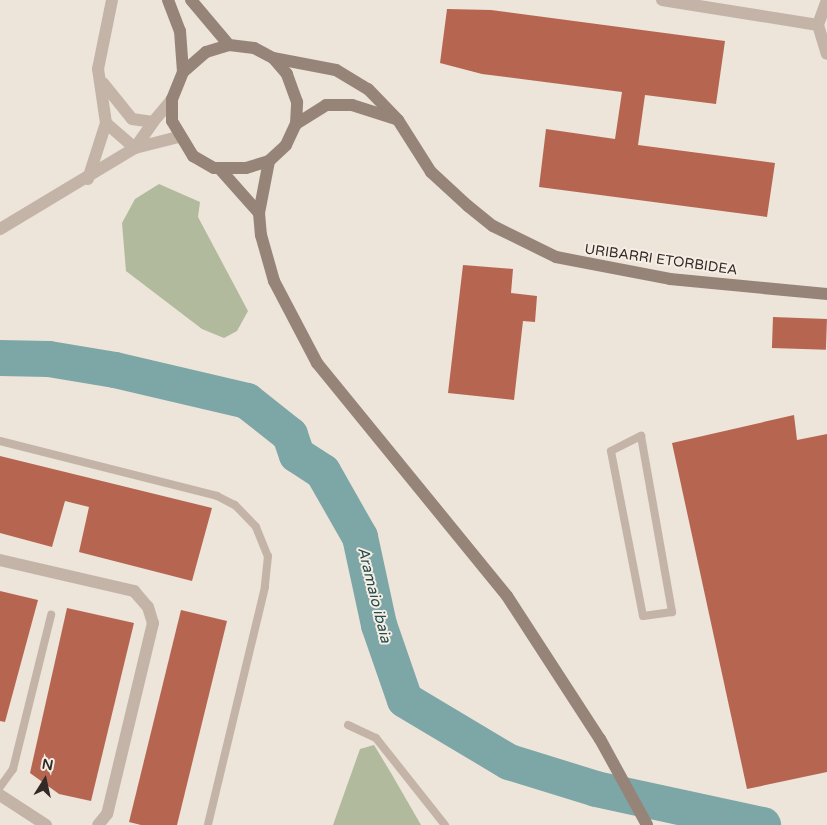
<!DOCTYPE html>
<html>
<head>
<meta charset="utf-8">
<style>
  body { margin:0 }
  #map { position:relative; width:827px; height:825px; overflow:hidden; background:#ede4da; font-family:"Varela Round",sans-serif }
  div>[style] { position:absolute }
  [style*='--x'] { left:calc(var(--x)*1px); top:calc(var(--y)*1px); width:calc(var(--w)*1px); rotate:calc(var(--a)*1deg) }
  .green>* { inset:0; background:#b1ba9c }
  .river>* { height:36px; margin:-18px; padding:0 18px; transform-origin:18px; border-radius:18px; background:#7da6a7 }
  .building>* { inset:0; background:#b66650; transform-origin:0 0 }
  .lane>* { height:8px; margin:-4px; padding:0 4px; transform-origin:4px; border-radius:4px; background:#c4b4a8 }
  .street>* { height:12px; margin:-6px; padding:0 6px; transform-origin:6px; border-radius:6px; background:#c4b4a8 }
  .secondary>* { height:12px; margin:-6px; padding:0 6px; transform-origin:6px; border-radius:6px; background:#978479 }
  span { translate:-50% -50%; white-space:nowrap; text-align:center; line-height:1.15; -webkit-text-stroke:4px #f6eee5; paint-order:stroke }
  .street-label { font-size:14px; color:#322a27 }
  .water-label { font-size:15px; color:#224b4d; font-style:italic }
  .north { position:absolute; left:20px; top:755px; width:50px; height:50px; -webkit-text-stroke:4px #f6eee5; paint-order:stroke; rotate:10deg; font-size:14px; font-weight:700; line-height:20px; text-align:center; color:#322a27 }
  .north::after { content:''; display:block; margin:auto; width:18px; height:22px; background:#322a27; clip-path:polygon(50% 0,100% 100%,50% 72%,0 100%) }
</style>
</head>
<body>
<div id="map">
  <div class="green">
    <div style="clip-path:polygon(159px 184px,200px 202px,198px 217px,248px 311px,237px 331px,224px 338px,202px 329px,126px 271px,122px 223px,135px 199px)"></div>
    <div style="clip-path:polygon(374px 745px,391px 773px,421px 825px,333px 825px,360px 749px)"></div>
  </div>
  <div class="river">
    <div style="--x:0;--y:358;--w:49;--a:1.2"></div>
    <div style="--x:49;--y:359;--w:67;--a:9.5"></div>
    <div style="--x:115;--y:370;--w:136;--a:13.2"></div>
    <div style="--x:247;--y:401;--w:55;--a:38.3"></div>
    <div style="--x:290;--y:435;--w:21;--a:71"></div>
    <div style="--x:297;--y:455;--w:31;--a:33"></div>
    <div style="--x:323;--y:472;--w:75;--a:60.4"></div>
    <div style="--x:360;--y:537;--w:90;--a:77.8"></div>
    <div style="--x:379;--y:625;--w:79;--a:70.9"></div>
    <div style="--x:405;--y:700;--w:121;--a:30.8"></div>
    <div style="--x:509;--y:762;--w:91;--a:17.2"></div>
    <div style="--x:596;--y:789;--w:171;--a:12.2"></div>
  </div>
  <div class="building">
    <div style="clip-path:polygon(447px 9px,491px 10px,725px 41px,716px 104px,645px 95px,638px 145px,775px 163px,767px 217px,539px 187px,546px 129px,615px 139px,622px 92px,482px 74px,440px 63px)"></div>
    <div style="clip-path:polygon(463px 265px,513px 269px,511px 293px,537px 296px,535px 322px,523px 321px,514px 400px,448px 393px)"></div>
    <div style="left:773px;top:317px;width:54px;height:31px;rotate:2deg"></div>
    <div style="clip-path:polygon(794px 415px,797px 440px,827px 434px,827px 772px,747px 789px,672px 443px)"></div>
    <div style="clip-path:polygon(0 456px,212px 508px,192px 581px,79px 552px,89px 507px,65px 501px,52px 547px,0 533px)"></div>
    <div style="clip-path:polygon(0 591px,38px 600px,5px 722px,0 721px)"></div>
    <div style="clip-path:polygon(67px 608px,134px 623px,91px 801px,59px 794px,30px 773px)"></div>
    <div style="clip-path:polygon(181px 610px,227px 621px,177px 825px,141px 825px,129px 822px)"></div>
  </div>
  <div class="lane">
    <div style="--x:641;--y:436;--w:179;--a:80"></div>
    <div style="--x:672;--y:612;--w:29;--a:172"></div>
    <div style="--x:643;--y:616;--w:168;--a:-101"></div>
    <div style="--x:611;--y:451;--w:34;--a:-27"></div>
    <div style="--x:0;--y:441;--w:224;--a:14.2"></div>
    <div style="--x:217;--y:496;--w:20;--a:27"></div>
    <div style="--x:235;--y:505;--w:30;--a:46"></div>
    <div style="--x:256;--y:527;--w:31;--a:68"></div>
    <div style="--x:268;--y:556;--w:31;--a:96"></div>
    <div style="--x:265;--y:587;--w:245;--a:103.5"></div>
    <div style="--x:348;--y:725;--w:31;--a:25"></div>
    <div style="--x:376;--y:738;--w:111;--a:51.6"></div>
    <div style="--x:0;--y:787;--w:22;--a:-54"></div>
    <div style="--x:13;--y:769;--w:159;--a:-76.1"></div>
  </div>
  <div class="street">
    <div style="--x:662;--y:0;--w:158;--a:9.1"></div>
    <div style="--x:827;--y:0;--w:27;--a:110"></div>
    <div style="--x:818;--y:25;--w:30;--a:73"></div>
    <div style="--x:103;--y:83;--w:46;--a:51.1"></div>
    <div style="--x:132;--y:119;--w:21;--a:8"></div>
    <div style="--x:153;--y:122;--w:30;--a:-50"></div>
    <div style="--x:106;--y:123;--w:38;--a:41"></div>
    <div style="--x:135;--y:148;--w:32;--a:-55"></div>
    <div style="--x:88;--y:179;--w:59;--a:-72.2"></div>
    <div style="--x:106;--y:123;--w:55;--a:-98.4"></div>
    <div style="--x:98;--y:69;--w:70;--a:-78.5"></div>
    <div style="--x:0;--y:229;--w:157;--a:-31"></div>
    <div style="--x:135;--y:148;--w:44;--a:-14.3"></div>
    <div style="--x:0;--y:560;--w:138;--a:13"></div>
    <div style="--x:134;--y:591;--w:21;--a:49"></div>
    <div style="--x:148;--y:607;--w:17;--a:73"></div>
    <div style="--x:153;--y:623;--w:196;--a:103.5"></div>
    <div style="--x:107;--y:814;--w:14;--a:129"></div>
    <div style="--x:0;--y:795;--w:55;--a:33.1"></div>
  </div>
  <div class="secondary">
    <div style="--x:168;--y:0;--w:33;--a:69"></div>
    <div style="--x:180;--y:31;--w:41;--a:85.8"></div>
    <div style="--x:183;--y:72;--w:29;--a:112"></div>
    <div style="--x:172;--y:99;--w:22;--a:90"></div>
    <div style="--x:172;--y:121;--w:41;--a:59"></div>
    <div style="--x:193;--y:156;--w:24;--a:30"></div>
    <div style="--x:214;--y:168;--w:32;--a:0"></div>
    <div style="--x:246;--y:168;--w:24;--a:-17"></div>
    <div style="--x:269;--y:161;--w:23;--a:-43"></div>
    <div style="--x:286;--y:145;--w:23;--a:-65"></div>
    <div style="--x:296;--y:124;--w:22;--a:-87"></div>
    <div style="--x:297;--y:102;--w:30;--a:-110"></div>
    <div style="--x:287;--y:74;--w:21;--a:-131"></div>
    <div style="--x:273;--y:58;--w:21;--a:-152"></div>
    <div style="--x:254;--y:48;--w:25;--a:-173"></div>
    <div style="--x:229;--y:45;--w:24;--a:163"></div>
    <div style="--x:206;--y:52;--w:30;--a:139"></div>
    <div style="--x:191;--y:0;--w:59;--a:49.8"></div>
    <div style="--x:273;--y:58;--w:64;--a:10.8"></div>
    <div style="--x:336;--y:70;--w:37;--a:31"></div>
    <div style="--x:368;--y:89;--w:43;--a:45.9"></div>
    <div style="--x:398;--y:120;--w:62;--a:57.6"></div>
    <div style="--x:431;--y:172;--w:50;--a:42.6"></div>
    <div style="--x:468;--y:206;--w:32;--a:39"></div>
    <div style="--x:493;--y:226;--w:70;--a:26.2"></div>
    <div style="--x:556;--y:257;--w:116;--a:10.9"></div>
    <div style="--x:670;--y:279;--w:158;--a:5.5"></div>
    <div style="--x:296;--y:124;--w:36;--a:-32"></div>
    <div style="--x:326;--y:105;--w:26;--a:0"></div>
    <div style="--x:352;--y:105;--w:46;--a:17.7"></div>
    <div style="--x:269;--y:161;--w:53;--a:100.9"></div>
    <div style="--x:259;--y:213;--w:22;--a:85"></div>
    <div style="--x:261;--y:235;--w:48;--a:74.2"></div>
    <div style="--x:274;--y:281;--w:93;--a:62.3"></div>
    <div style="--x:317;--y:363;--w:301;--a:50.8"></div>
    <div style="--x:507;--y:596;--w:171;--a:57"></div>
    <div style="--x:600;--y:739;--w:98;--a:61.3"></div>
    <div style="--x:219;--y:168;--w:60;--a:48.4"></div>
  </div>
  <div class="street-label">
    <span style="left:661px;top:260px;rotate:8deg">URIBARRI ETORBIDEA</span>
  </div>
  <div class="water-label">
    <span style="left:374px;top:595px;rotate:76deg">Aramaio ibaia</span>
  </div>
  <div class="north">N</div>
</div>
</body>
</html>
